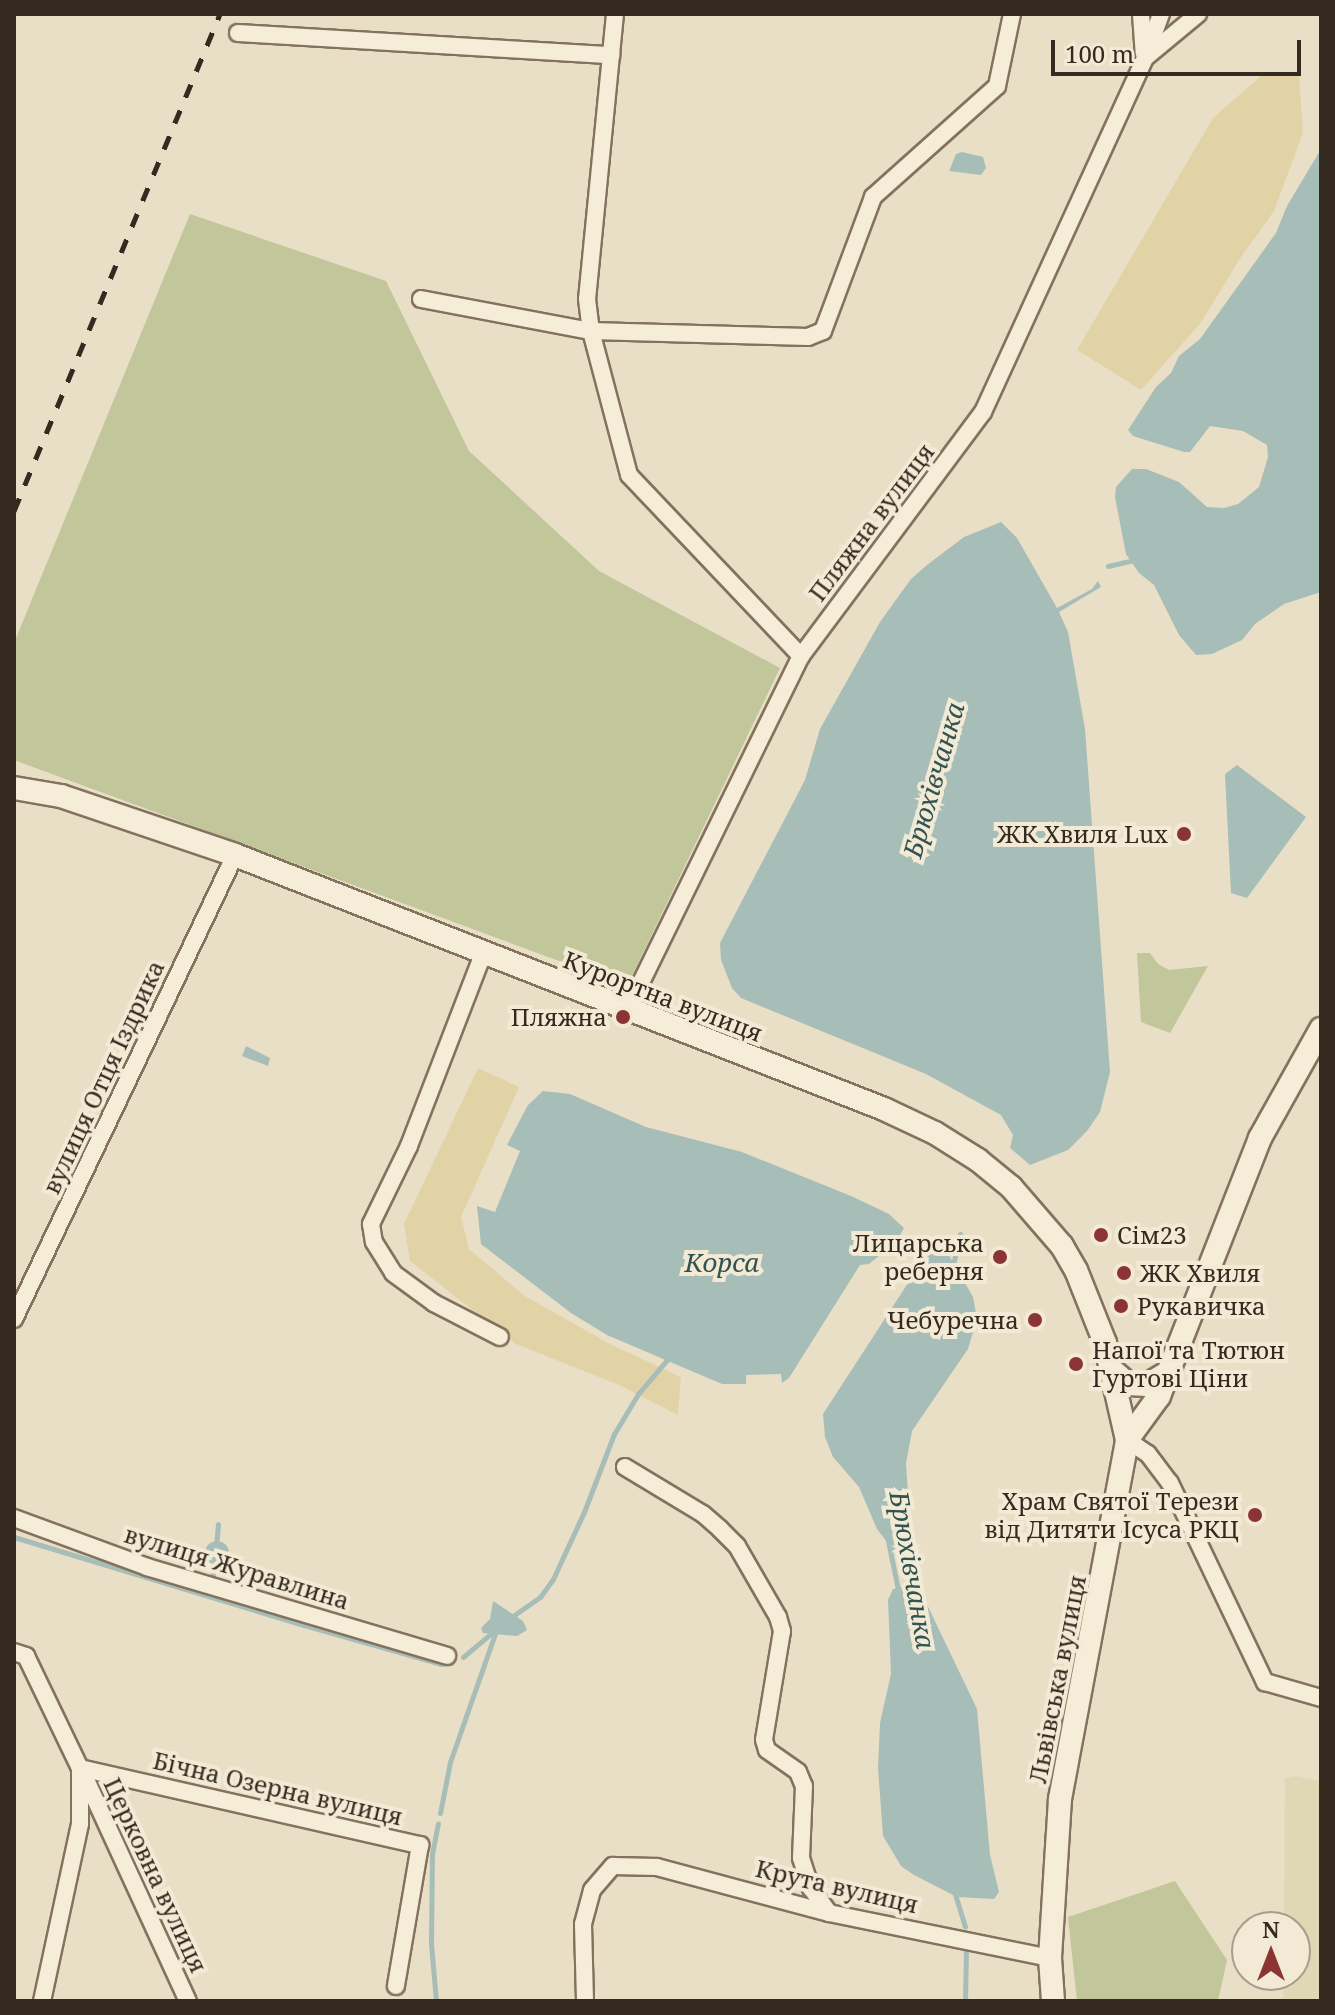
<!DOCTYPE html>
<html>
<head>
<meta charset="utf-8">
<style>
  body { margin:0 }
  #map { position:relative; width:1335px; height:2015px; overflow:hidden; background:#e9dfc6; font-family:"Noto Serif",serif }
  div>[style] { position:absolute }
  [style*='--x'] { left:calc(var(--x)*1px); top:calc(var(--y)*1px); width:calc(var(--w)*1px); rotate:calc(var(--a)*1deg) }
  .farmland>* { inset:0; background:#ded8b4 }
  .green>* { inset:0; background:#c1c69b }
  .sand>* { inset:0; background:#e2d3a6 }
  .water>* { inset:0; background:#a7bdb7 }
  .round { border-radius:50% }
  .stream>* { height:5px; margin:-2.5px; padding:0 2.5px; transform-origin:2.5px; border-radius:2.5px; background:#a7bdb7 }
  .roads { filter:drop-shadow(2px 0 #83725e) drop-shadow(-2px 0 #83725e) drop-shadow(0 2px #83725e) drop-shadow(0 -2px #83725e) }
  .street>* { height:16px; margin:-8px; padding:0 8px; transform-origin:8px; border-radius:8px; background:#f5edd8 }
  .secondary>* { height:22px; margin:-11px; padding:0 11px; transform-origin:11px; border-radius:11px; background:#f5edd8 }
  .rail>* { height:5px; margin-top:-2.5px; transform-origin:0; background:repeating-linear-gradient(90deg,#342a20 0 14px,transparent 0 28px) }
  .dots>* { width:22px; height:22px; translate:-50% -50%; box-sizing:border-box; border:4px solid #f2ead5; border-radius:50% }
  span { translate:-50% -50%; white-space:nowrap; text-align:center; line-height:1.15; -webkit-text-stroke:8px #f2ead5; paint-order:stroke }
  .street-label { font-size:24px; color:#342a20 }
  .poi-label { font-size:24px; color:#342a20 }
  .right { translate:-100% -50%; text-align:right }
  .left { translate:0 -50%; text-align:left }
  .water-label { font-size:26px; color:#315351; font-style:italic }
  .frame { position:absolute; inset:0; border:16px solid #342a20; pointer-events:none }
  .north { position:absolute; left:1231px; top:1911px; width:80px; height:80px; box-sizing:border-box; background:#f2ead5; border:2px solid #a69d8d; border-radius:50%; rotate:0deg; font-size:22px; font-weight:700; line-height:32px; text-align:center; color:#342a20 }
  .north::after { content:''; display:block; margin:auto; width:28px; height:36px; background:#8b3434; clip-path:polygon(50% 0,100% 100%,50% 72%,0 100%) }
  .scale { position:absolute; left:1051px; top:40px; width:250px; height:36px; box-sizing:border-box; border:4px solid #342a20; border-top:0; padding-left:10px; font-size:24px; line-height:28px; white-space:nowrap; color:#342a20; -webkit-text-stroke:6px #f2ead5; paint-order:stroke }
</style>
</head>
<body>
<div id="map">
  <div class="farmland">
    <div style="clip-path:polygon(1294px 1776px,1321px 1781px,1321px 2001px,1283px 2001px,1284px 1975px,1295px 1975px,1295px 1927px,1284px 1927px,1285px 1778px)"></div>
  </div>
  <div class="green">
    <div style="clip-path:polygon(190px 214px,386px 281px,469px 451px,599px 571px,780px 668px,627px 986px,14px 760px,14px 643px)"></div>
    <div style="clip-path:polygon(1137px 953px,1150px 953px,1158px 964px,1169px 970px,1208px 966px,1170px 1033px,1141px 1022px)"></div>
    <div style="clip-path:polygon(1175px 1881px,1227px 1960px,1218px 2001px,1077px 2001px,1068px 1917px)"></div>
  </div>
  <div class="sand">
    <div style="clip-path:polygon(1299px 75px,1303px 133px,1274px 211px,1241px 257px,1200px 324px,1141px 390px,1077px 350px,1213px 118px,1261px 76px)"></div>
    <div style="clip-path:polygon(478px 1068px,519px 1087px,461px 1217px,469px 1249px,525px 1296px,610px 1344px,681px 1377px,678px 1415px,619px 1385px,516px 1344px,410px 1261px,404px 1224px)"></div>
  </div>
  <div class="water">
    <div style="clip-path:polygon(1321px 149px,1321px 592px,1284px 604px,1255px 624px,1242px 640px,1212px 654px,1196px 655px,1179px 635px,1154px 585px,1139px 573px,1126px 554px,1115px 497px,1116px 487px,1132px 469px,1146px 469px,1179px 482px,1207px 507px,1224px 508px,1238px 504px,1259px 487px,1268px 457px,1267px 445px,1243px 431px,1210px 426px,1190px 452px,1184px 452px,1133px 436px,1128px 430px,1156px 387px,1171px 373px,1179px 356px,1200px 339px,1276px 233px,1287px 206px)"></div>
    <div style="clip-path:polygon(962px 152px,983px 157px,986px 168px,981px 175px,949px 171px,956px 154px)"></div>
    <div style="clip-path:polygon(1001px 522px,1017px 538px,1057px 608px,1092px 589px,1098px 581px,1101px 587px,1059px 612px,1068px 632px,1085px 729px,1110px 1072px,1100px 1112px,1087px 1131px,1068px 1150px,1030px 1165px,1010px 1148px,1013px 1135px,1001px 1115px,926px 1074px,741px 998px,732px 988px,721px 960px,720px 943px,805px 780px,820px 729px,880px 622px,911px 579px,927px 565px,964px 537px)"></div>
    <div style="clip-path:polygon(1237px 765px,1306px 817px,1247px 898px,1231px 893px,1225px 774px)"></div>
    <div style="clip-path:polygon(246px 1046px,270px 1058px,268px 1066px,242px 1056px)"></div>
    <div style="clip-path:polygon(543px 1091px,570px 1094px,646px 1127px,742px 1152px,851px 1196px,889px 1214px,904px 1228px,896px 1242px,869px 1264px,860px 1265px,789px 1378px,782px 1383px,781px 1374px,746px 1375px,746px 1384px,722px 1384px,607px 1335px,571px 1313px,481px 1244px,477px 1206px,495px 1212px,520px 1151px,507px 1145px,528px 1105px)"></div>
    <div style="clip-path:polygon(941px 1249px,950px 1257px,973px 1297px,977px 1319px,968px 1349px,912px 1431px,906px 1463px,911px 1541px,909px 1546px,893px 1550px,877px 1529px,859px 1487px,833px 1457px,825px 1437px,823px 1414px,910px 1280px,917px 1261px)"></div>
    <div class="round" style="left:205px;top:1541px;width:24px;height:24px"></div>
    <div style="clip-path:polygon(913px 1584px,922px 1594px,977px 1709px,990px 1855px,999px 1892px,994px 1899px,957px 1897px,914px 1875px,901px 1866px,883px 1836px,878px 1768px,880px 1723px,891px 1674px,888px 1600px,893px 1589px)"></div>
    <div style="clip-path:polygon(493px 1601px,523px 1621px,527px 1630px,517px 1636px,483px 1633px,481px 1628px,490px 1619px)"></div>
  </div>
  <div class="stream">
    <div style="--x:1108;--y:566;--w:27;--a:-13"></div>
    <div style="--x:952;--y:1269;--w:36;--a:-77"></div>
    <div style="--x:14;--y:1537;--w:303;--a:16.9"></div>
    <div style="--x:304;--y:1625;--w:142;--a:15.9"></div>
    <div style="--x:441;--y:1664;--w:10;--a:-6"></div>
    <div style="--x:888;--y:1541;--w:54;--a:78.3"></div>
    <div style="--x:216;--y:1547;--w:23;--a:-85"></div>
    <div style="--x:213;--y:1575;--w:14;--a:-86"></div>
    <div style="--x:510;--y:1618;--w:37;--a:-35"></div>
    <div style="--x:540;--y:1597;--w:22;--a:-54"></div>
    <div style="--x:553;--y:1579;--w:74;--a:-65.2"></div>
    <div style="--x:584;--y:1512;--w:84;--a:-69"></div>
    <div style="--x:614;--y:1434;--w:47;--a:-59"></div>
    <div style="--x:638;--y:1394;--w:51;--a:-49.8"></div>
    <div style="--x:463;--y:1657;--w:39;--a:-40"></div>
    <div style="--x:440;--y:1813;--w:52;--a:-78.9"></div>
    <div style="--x:450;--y:1762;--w:139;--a:-70.7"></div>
    <div style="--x:955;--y:1894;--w:34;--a:73"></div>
    <div style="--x:436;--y:2001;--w:57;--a:-95"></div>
    <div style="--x:431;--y:1944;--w:90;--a:-89.4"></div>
    <div style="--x:432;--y:1854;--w:31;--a:-79"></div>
    <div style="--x:965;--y:2001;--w:51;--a:-88.9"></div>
  </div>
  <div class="roads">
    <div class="street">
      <div style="--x:615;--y:14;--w:286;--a:95.6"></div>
      <div style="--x:587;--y:299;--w:32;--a:83"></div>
      <div style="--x:591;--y:331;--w:149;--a:75.2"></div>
      <div style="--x:629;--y:475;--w:250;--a:46.5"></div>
      <div style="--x:1141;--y:14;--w:39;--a:86"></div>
      <div style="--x:238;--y:33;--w:374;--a:3.4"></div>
      <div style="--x:1145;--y:58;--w:47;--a:-70"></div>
      <div style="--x:421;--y:299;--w:173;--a:10.7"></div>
      <div style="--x:591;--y:331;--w:217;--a:1.6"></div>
      <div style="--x:808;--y:337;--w:16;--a:-22"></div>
      <div style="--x:823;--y:331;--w:143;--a:-69.5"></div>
      <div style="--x:873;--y:197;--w:166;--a:-41.8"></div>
      <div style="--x:997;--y:86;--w:74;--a:-78.2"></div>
      <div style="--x:483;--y:954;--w:206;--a:111.1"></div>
      <div style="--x:409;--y:1146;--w:87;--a:116"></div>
      <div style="--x:371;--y:1224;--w:18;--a:81"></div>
      <div style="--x:374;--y:1242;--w:36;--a:58"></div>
      <div style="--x:393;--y:1273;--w:51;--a:36.2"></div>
      <div style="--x:434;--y:1303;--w:74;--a:27.3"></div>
      <div style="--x:627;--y:1011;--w:395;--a:-63.9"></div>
      <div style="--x:801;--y:656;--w:304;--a:-53.3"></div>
      <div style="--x:983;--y:412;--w:389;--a:-65.4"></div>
      <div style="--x:1145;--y:58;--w:69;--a:-39.7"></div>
      <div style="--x:14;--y:1319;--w:514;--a:-64.53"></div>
      <div style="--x:1127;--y:1440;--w:25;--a:34"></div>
      <div style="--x:1148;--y:1454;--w:36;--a:53"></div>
      <div style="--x:1170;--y:1483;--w:221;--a:64.5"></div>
      <div style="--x:1265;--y:1682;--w:58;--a:15.9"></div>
      <div style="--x:625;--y:1467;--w:91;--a:31.1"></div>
      <div style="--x:703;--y:1514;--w:23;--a:41"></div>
      <div style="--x:720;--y:1529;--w:24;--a:45"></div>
      <div style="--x:737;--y:1546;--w:82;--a:60"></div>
      <div style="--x:778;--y:1617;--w:15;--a:74"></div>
      <div style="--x:782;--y:1631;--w:110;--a:99.4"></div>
      <div style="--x:764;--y:1740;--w:10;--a:73"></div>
      <div style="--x:767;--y:1750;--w:38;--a:35"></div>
      <div style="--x:798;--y:1772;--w:15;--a:67"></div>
      <div style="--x:804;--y:1786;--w:72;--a:92.4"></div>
      <div style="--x:801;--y:1858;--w:32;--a:72"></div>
      <div style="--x:811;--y:1888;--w:31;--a:54"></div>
      <div style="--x:14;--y:1518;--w:142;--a:20.2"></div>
      <div style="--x:147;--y:1567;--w:313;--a:16.5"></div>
      <div style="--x:14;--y:1652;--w:13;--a:18"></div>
      <div style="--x:26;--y:1656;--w:124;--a:64.3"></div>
      <div style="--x:80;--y:1768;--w:56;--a:90"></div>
      <div style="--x:80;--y:1824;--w:181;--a:102.1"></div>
      <div style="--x:80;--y:1768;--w:349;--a:12.8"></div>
      <div style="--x:420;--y:1845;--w:143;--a:99.7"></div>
      <div style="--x:83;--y:1773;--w:251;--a:65.3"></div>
      <div style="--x:585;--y:2001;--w:77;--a:-91.5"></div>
      <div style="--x:583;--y:1924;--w:35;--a:-75"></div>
      <div style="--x:592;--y:1890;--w:32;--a:-49"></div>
      <div style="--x:613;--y:1866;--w:44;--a:1.3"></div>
      <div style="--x:657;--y:1867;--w:178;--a:15"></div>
      <div style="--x:829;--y:1913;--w:226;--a:11.5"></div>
    </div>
    <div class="secondary">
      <div style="--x:14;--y:788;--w:48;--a:9.7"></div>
      <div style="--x:61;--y:796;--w:184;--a:18.7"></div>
      <div style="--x:235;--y:855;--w:697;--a:21.37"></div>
      <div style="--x:884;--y:1109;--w:56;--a:25.2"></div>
      <div style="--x:935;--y:1133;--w:51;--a:32.1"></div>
      <div style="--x:978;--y:1160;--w:43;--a:39.3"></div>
      <div style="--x:1011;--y:1187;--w:78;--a:49.2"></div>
      <div style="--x:1062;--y:1246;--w:28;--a:60"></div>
      <div style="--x:1076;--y:1270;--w:79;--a:68.3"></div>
      <div style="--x:1105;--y:1343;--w:99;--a:77.2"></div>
      <div style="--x:1112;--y:1370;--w:21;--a:41"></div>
      <div style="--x:1128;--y:1384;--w:19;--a:3"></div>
      <div style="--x:1147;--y:1385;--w:23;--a:-31"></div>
      <div style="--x:1053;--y:2001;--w:43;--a:-94"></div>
      <div style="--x:1050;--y:1958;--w:159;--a:-86.4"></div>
      <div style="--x:1060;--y:1799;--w:365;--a:-79.4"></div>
      <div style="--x:1127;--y:1440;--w:54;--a:-54"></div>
      <div style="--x:1159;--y:1396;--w:277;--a:-68.6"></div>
      <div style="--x:1260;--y:1138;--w:125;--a:-60.8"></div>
    </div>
  </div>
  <div class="rail">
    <div style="--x:14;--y:511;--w:538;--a:-67.49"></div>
  </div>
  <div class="dots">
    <div style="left:1184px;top:834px;background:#8b3434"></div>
    <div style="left:623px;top:1017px;background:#8b3434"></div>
    <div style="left:1101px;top:1235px;background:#8b3434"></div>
    <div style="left:1000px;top:1257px;background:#8b3434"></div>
    <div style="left:1124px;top:1273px;background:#8b3434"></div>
    <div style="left:1121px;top:1306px;background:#8b3434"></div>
    <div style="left:1035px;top:1320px;background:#8b3434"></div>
    <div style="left:1076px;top:1364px;background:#8b3434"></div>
    <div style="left:1255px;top:1515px;background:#8b3434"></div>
  </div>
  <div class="street-label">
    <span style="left:871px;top:522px;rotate:-53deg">Пляжна вулиця</span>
    <span style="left:663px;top:996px;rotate:21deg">Курортна вулиця</span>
    <span style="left:103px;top:1077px;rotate:-65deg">вулиця Отця Іздрика</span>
    <span style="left:237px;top:1567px;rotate:17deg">вулиця Журавлина</span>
    <span style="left:1057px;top:1679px;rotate:-79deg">Львівська вулиця</span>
    <span style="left:278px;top:1788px;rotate:13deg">Бічна Озерна вулиця</span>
    <span style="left:156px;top:1875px;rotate:65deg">Церковна вулиця</span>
    <span style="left:837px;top:1886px;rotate:13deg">Крута вулиця</span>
  </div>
  <div class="poi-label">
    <span class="right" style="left:1168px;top:834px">ЖК Хвиля Lux</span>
    <span class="right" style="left:607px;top:1017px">Пляжна</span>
    <span class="left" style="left:1117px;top:1235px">Сім23</span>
    <span class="right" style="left:984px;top:1257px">Лицарська<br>реберня</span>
    <span class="left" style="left:1140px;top:1273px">ЖК Хвиля</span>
    <span class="left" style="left:1137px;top:1306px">Рукавичка</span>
    <span class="right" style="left:1019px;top:1320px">Чебуречна</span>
    <span class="left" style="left:1092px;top:1364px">Напої та Тютюн<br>Гуртові Ціни</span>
    <span class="right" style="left:1239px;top:1515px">Храм Святої Терези<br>від Дитяти Ісуса РКЦ</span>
  </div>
  <div class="water-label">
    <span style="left:934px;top:780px;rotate:-74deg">Брюхівчанка</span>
    <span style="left:722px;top:1263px">Корса</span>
    <span style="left:912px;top:1570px;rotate:80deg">Брюхівчанка</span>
  </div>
  <div class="frame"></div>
  <div class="north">N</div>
  <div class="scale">100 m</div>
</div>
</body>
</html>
